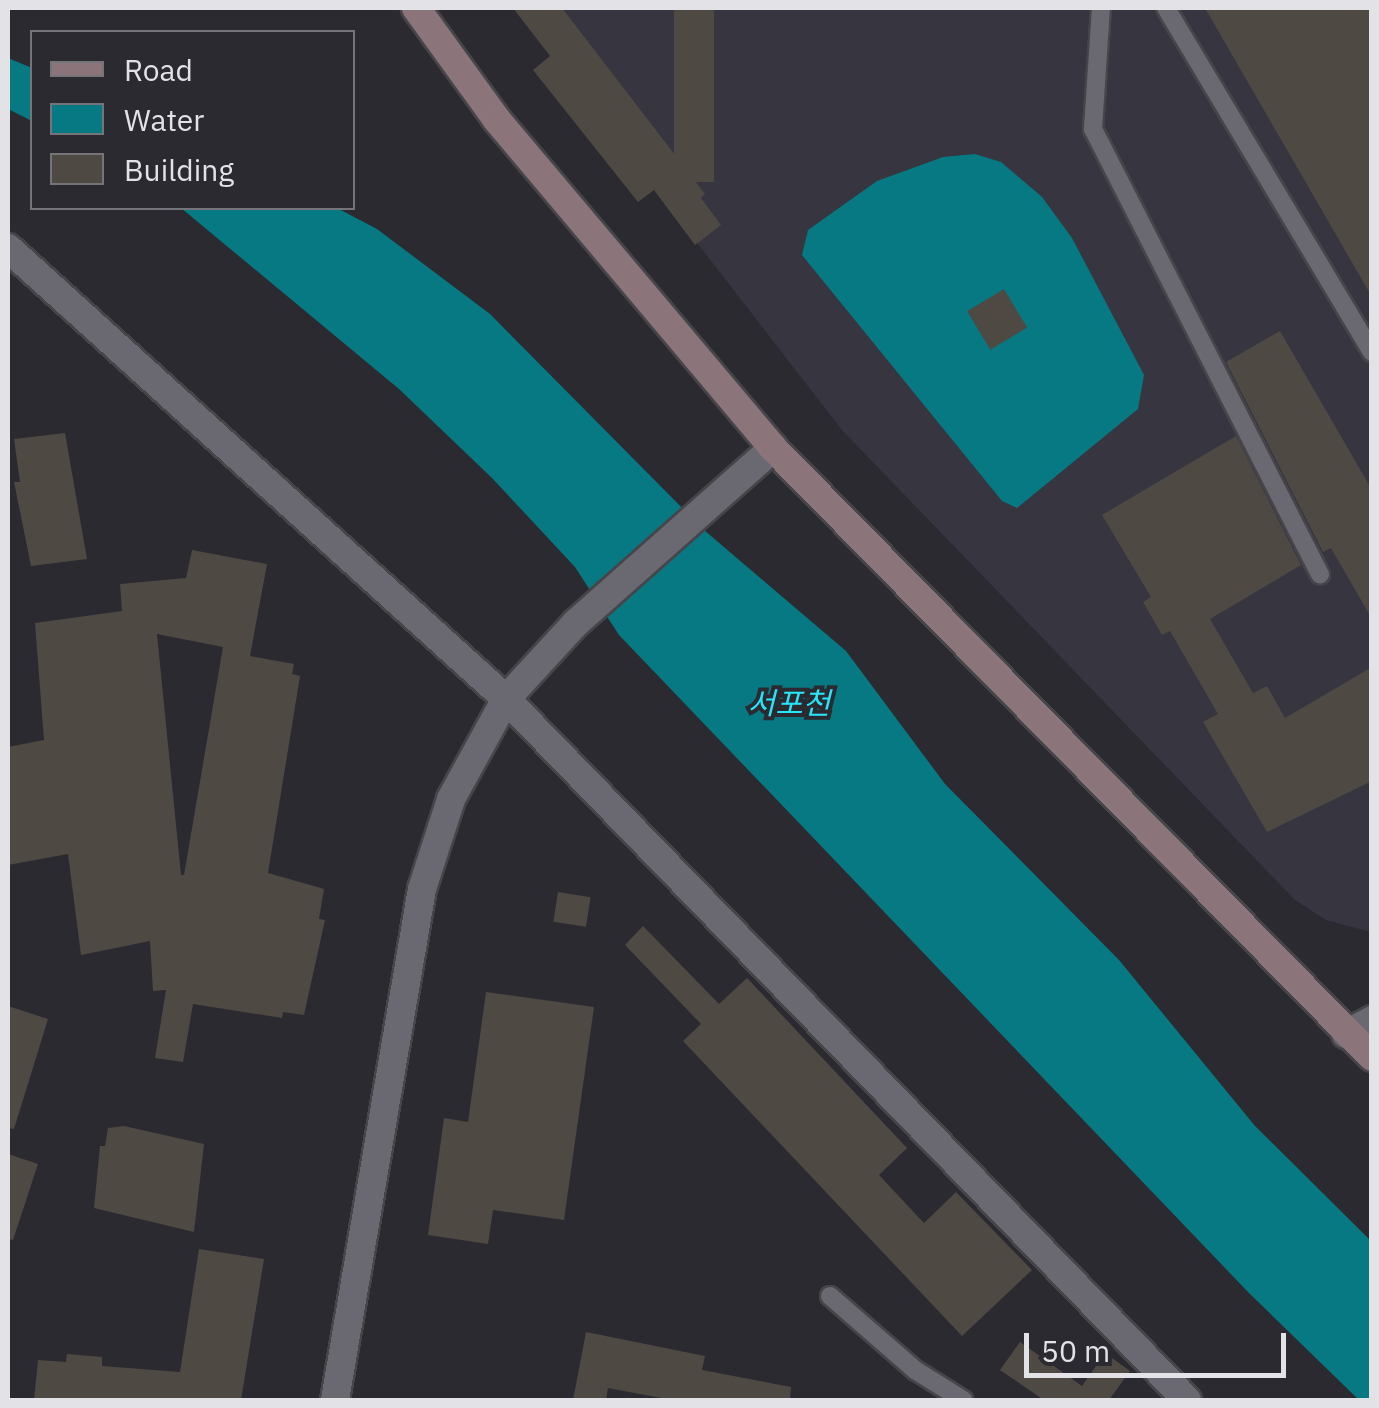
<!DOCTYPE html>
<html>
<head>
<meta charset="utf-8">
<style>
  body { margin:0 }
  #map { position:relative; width:1379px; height:1408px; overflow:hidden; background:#2b2a31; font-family:"IBM Plex Sans","Noto Sans KR",sans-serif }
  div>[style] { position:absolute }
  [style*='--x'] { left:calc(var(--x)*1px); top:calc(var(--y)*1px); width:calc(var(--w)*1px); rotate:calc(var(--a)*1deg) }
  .built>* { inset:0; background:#373540 }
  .water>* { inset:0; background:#077983 }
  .building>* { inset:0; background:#4f4944; transform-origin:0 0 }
  .roads { filter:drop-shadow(2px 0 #46454a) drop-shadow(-2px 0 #46454a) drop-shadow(0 2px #46454a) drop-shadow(0 -2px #46454a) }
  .service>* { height:18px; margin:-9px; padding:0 9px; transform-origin:9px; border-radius:9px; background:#6a6971 }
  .minor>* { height:28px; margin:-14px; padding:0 14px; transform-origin:14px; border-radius:14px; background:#6a6971 }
  .tertiary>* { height:28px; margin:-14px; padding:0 14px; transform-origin:14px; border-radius:14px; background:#6a6971 }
  .secondary>* { height:28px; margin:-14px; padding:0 14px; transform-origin:14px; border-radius:14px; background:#8c757a }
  span { translate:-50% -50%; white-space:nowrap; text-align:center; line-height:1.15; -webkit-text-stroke:8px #2b2a31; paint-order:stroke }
  .water-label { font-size:30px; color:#26e7fa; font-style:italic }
  .frame { position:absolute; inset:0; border:10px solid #e3e2e6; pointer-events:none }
  .legend { position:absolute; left:30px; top:30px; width:325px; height:180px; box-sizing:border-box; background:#2b2a31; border:2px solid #757479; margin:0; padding:12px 18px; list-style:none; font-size:30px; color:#e3e2e6 }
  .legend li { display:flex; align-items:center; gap:20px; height:50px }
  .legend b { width:50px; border:2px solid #757479 }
  .scale { position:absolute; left:1024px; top:1333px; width:262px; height:45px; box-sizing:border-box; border:5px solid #e3e2e6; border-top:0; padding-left:12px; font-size:30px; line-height:35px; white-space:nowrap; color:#e3e2e6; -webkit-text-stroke:8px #2b2a31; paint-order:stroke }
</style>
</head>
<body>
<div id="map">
  <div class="built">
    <div style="clip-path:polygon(515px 8px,1371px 8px,1371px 932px,1326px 920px,1295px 900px,842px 430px)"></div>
  </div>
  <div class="water">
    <div style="clip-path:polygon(8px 58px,32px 68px,32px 121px,8px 109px)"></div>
    <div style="clip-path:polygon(975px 154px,1001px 162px,1042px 197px,1072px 238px,1144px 375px,1138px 409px,1017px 508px,1002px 501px,802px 255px,808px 230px,877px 181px,943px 157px)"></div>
    <div style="clip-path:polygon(181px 208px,337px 208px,377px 229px,490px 314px,704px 530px,846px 651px,945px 784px,1119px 960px,1255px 1126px,1371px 1241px,1371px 1400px,1359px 1400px,1249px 1293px,619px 635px,575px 567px,492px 478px,399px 389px)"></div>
  </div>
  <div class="building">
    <div style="clip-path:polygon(513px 8px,562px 8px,705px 194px,701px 198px,721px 225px,695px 245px,654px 190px,638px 202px,533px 70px,550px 56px)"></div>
    <div style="left:674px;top:8px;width:40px;height:174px"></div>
    <div style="clip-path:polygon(1205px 8px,1372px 8px,1372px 297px)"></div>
    <div style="left:1004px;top:289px;width:45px;height:43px;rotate:59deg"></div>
    <div style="clip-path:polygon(1280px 331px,1372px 490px,1372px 619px,1331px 548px,1323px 552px,1226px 362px)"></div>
    <div style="clip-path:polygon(65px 433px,87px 559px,31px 566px,14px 482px,20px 482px,14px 439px)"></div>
    <div style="clip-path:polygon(1236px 436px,1301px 565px,1210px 619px,1253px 693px,1267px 686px,1285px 718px,1372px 667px,1372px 781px,1267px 832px,1203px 722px,1218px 714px,1170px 631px,1162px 635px,1143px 602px,1151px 597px,1102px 515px)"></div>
    <div style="clip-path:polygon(evenodd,192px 550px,267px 564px,250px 656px,294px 664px,292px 674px,300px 676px,268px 873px,324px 889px,319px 919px,325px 920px,304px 1015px,283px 1012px,282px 1018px,193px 1004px,183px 1062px,155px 1058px,166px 990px,153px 991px,150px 941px,81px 955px,68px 854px,8px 865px,8px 747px,44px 740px,35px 623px,122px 611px,120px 584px,186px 578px,192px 550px,157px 634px,223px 647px,184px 875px,181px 875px,157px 634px)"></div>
    <div style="left:558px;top:892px;width:33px;height:30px;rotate:9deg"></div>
    <div style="clip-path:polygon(643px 926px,719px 1004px,747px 978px,907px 1148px,879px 1175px,924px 1223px,956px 1192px,1032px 1270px,962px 1336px,683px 1041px,701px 1024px,625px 945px)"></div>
    <div style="clip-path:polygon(486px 992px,594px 1007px,564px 1220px,493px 1210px,488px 1244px,428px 1235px,444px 1118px,468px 1122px)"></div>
    <div style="clip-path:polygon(8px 1006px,48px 1019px,14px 1129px,8px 1128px)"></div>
    <div style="clip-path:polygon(124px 1126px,204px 1144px,194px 1232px,94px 1208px,100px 1146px,105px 1146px,108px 1128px)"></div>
    <div style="clip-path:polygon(8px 1154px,38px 1164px,13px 1240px,8px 1239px)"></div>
    <div style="clip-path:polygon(199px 1249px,264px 1259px,241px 1400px,34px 1400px,38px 1360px,66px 1362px,67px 1354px,102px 1357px,102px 1366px,180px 1372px)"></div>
    <div style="clip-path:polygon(586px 1332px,705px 1356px,702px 1370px,791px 1387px,790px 1400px,672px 1400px,608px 1388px,606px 1400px,573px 1400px)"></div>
    <div style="clip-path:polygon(1020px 1342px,1082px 1386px,1105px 1353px,1130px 1371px,1109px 1400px,1044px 1400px,1000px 1370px)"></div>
  </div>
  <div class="roads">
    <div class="service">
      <div style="--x:1101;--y:8;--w:121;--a:93.8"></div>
      <div style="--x:1093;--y:129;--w:500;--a:63"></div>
      <div style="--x:1166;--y:8;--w:401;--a:59.1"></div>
      <div style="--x:830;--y:1296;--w:113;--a:41"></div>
      <div style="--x:915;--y:1370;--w:57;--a:32"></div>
    </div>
    <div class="minor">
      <div style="--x:1346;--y:1034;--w:30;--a:-28"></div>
    </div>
    <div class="tertiary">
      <div style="--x:8;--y:248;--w:672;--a:42.16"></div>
      <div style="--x:506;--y:699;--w:977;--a:45.83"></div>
      <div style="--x:335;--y:1400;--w:518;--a:-80.34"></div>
      <div style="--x:422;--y:889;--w:95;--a:-72.1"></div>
      <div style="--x:451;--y:799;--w:114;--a:-61.2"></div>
      <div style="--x:506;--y:699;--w:103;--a:-47.4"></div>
      <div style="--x:576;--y:623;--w:264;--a:-41.6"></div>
    </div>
    <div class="secondary">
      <div style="--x:416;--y:8;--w:138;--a:54.1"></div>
      <div style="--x:497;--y:120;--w:429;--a:49.9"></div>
      <div style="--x:773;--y:448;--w:854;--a:45.47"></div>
    </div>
  </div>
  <div class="water-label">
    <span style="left:789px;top:703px">서포천</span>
  </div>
  <div class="frame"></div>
  <ul class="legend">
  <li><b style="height:12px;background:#8c757a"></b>Road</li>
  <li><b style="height:28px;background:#077983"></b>Water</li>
  <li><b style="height:28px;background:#4f4944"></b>Building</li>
  </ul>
  <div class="scale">50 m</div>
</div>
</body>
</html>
